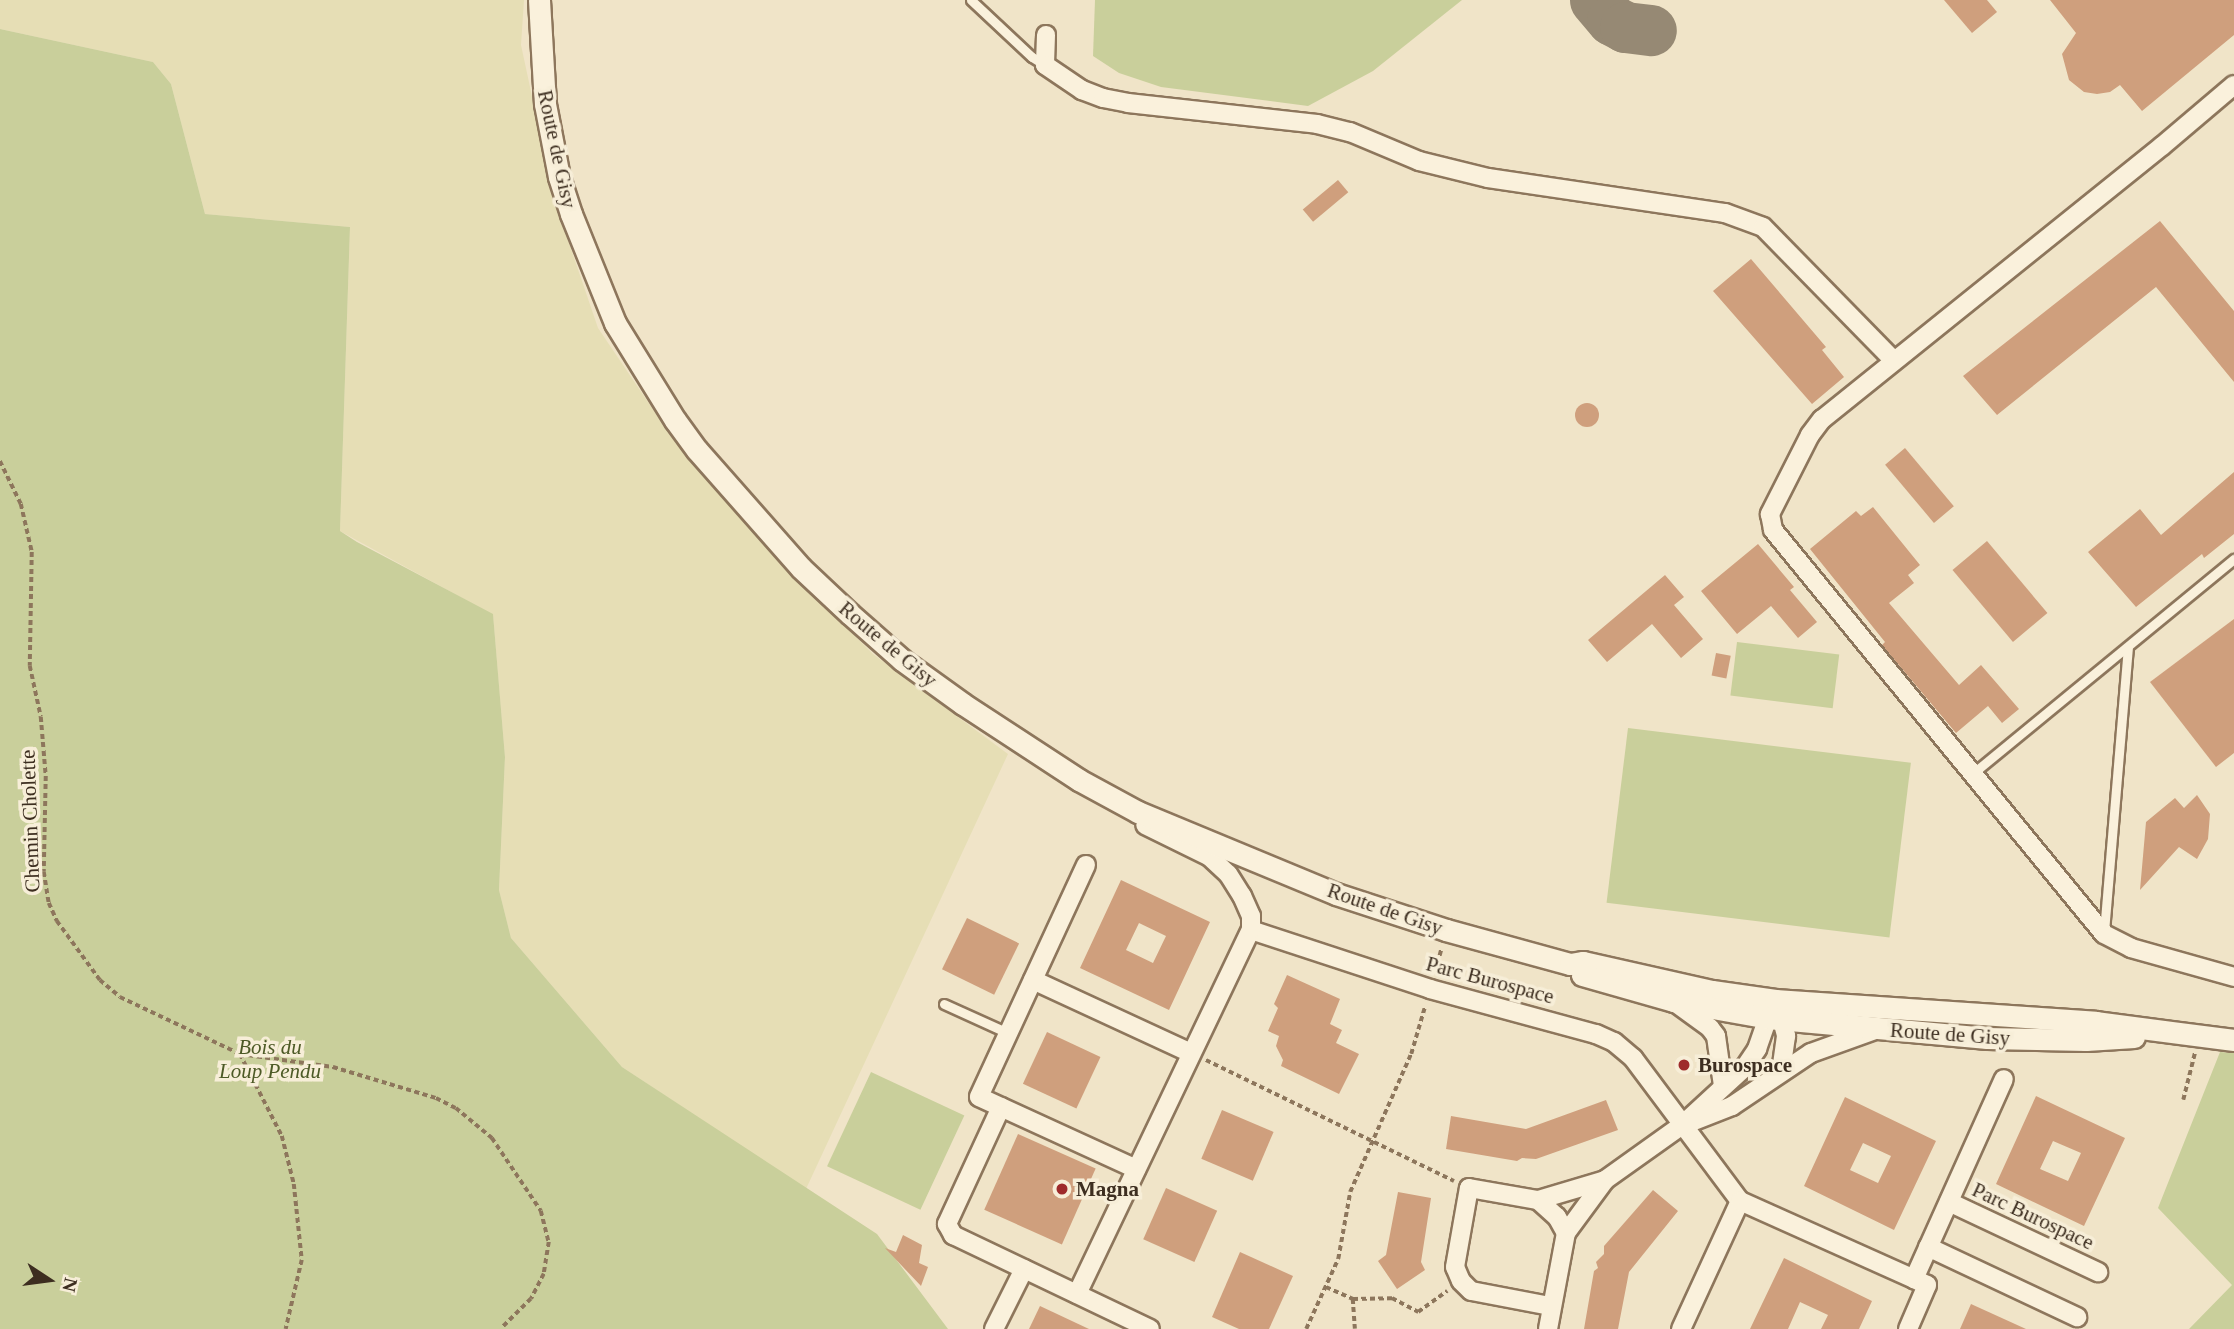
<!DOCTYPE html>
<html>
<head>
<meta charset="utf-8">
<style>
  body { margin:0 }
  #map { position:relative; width:2234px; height:1329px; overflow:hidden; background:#f0e4c8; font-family:Georgia,serif }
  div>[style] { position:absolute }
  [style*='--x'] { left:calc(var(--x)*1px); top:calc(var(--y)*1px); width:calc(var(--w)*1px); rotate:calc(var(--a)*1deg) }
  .farmland>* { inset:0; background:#e6deb5 }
  .green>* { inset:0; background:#c9cf9b; transform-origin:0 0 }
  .taxiway>* { height:51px; margin:-25.5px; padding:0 25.5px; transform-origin:25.5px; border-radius:25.5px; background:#968974 }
  .building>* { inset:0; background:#cf9f7d; transform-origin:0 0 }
  .round { border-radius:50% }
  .path>* { height:3.5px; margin-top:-1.75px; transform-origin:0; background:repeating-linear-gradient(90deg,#8d765c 0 5px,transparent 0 8.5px) }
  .roads { filter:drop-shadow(2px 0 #8d765c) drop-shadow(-2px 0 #8d765c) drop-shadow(0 2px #8d765c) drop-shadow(0 -2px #8d765c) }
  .service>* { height:9px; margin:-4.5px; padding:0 4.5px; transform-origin:4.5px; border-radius:4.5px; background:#faf1dc }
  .minor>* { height:18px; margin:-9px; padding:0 9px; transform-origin:9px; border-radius:9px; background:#faf1dc }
  .tertiary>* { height:21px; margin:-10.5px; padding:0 10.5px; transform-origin:10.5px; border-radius:10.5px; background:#faf1dc }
  .dots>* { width:19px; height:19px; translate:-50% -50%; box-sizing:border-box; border:4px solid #f7eed8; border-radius:50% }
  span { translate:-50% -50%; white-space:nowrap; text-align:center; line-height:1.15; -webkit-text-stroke:7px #f7eed8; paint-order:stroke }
  .street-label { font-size:21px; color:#3d2e20 }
  .park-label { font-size:21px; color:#4d5a26; font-style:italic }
  .poi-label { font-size:21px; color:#3d2e20; font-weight:700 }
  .left { translate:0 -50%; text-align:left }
  .north { position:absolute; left:14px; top:1245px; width:70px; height:70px; -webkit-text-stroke:5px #f7eed8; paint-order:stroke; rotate:103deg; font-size:19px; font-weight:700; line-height:28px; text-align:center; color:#3d2e20 }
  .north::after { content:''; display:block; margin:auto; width:24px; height:32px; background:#3d2e20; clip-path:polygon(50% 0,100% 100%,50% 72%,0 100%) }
</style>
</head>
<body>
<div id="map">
  <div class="farmland">
    <div style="clip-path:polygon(0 0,524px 0,521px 45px,554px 199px,598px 328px,675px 442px,767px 548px,873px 654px,1008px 754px,806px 1189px,622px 1067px,511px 938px,499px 890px,505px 757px,493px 615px,340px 531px,350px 227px,205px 214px,171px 84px,153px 62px,0 29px)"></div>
  </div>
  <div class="green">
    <div style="clip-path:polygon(1095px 0,1462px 0,1373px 71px,1308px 106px,1161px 87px,1119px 73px,1093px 56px)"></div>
    <div style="clip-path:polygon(0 29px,153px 62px,171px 84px,205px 214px,350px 227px,340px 531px,357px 542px,493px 614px,505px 757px,499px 890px,511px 938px,622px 1067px,877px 1234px,948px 1329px,0 1329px)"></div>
    <div style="left:1737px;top:642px;width:103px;height:54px;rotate:7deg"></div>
    <div style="left:1628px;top:728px;width:285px;height:176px;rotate:7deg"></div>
    <div style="clip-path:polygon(2220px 1052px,2234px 1053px,2234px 1329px,2189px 1329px,2232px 1285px,2158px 1208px)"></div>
    <div style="left:871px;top:1072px;width:103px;height:104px;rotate:25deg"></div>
  </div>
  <div class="taxiway">
    <div style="--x:1595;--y:0;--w:26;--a:50"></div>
    <div style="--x:1612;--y:20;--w:15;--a:28"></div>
    <div style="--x:1625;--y:27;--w:26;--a:7"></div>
  </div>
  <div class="building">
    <div style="clip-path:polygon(1944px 0,1987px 0,1997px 12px,1972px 33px)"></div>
    <div style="clip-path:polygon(2050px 0,2234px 0,2234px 35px,2142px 111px,2120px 85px,2110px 92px,2097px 94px,2084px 92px,2069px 80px,2062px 54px,2076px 33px)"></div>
    <div style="left:1338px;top:180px;width:16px;height:46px;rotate:50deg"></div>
    <div style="clip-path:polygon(2160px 221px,2234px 311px,2234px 382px,2156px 287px,1997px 415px,1963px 376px)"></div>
    <div style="clip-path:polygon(1751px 259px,1826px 347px,1822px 350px,1844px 377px,1812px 404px,1713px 291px)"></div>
    <div class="round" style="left:1575px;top:403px;width:24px;height:24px"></div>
    <div style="left:1905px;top:448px;width:76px;height:26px;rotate:50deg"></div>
    <div style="clip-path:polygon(2234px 472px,2234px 534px,2204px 558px,2202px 554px,2136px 607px,2088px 552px,2140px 509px,2161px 535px)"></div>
    <div style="clip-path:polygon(1873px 507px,1920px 565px,1908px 575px,1914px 583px,1889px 603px,1959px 685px,1981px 665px,2019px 709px,2002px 723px,1988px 706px,1956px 733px,1882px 645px,1885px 642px,1810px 549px,1856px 511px,1861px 516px)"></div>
    <div style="left:1987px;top:541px;width:94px;height:45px;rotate:50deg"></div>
    <div style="clip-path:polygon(1758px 544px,1794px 587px,1790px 590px,1817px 622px,1798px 638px,1771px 606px,1737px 634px,1701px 591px)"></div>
    <div style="clip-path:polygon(1665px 575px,1684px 597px,1674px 605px,1703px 639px,1681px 658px,1652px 624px,1607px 662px,1588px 640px)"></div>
    <div style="clip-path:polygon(2234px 619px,2234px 753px,2216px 767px,2150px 682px)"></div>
    <div style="left:1716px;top:653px;width:15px;height:23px;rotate:11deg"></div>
    <div style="clip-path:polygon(2197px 795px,2210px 814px,2208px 839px,2197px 859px,2179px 847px,2140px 890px,2146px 822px,2175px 798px,2184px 808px)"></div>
    <div style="clip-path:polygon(evenodd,1121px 880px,1210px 922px,1169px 1010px,1080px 968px,1121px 880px,1139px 923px,1166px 936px,1153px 963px,1126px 950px,1139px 923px)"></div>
    <div style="left:967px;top:918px;width:58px;height:57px;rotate:26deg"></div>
    <div style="clip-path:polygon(1287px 975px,1340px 999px,1330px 1024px,1342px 1030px,1336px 1043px,1359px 1054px,1339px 1094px,1281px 1066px,1283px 1060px,1276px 1046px,1279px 1036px,1268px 1031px,1278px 1008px,1274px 1004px)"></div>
    <div style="left:1047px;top:1032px;width:59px;height:57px;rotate:25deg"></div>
    <div style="clip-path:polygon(evenodd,2036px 1096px,2125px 1138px,2084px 1226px,1996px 1184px,2036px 1096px,2053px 1141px,2081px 1153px,2068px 1181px,2040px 1169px,2053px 1141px)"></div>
    <div style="clip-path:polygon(evenodd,1845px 1097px,1936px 1141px,1894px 1230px,1804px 1186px,1845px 1097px,1863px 1143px,1891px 1156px,1878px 1183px,1850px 1170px,1863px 1143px)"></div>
    <div style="clip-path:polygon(1606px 1100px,1618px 1130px,1536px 1159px,1522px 1158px,1517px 1161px,1446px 1149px,1451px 1116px,1526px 1129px)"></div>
    <div style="left:1222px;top:1110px;width:56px;height:53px;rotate:23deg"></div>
    <div style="left:1018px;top:1134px;width:85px;height:83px;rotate:24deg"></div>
    <div style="left:1166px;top:1188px;width:56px;height:56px;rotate:24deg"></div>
    <div style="clip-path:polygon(1653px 1190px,1678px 1211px,1629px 1272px,1618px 1329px,1584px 1329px,1594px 1271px,1598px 1268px,1596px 1262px,1604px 1254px,1604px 1246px)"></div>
    <div style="clip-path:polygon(1398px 1192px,1431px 1198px,1421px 1262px,1425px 1270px,1397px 1289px,1378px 1261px,1386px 1255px)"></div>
    <div style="clip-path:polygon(903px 1235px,922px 1245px,919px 1263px,928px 1267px,921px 1286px,885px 1248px,896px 1252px)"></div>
    <div style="clip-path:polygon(1240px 1252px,1293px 1276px,1269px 1329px,1239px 1329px,1212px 1317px)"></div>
    <div style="clip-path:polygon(1784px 1258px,1872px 1301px,1859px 1329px,1821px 1329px,1828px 1315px,1800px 1302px,1788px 1329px,1750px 1329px)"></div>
    <div style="clip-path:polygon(1971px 1304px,2026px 1329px,1960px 1329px)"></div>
    <div style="clip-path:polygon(1040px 1306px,1089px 1329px,1029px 1329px)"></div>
  </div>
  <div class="path">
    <div style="--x:0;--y:461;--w:48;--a:64"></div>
    <div style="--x:21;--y:504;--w:49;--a:77.1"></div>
    <div style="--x:32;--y:552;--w:114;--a:91"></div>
    <div style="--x:30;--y:666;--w:52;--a:77.8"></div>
    <div style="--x:41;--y:717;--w:59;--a:85.2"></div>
    <div style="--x:46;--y:776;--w:96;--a:91.2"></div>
    <div style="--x:44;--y:872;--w:31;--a:81"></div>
    <div style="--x:49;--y:903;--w:20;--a:66"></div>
    <div style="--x:57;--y:921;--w:73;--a:53.9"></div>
    <div style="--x:100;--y:980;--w:26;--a:40"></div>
    <div style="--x:120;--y:997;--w:133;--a:25.4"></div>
    <div style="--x:240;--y:1054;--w:94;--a:8"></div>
    <div style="--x:333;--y:1067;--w:108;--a:16.8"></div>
    <div style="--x:436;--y:1098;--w:22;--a:27"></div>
    <div style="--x:456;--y:1108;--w:47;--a:39.8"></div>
    <div style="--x:492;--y:1138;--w:88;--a:56.1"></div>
    <div style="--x:541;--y:1211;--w:32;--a:76"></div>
    <div style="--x:549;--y:1242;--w:32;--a:99"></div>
    <div style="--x:544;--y:1274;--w:28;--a:117"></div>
    <div style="--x:531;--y:1299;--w:42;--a:135"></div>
    <div style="--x:1435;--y:972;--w:24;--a:-75"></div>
    <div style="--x:240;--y:1054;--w:92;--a:62.9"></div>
    <div style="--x:282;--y:1136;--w:49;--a:76"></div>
    <div style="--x:294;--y:1184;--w:76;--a:84"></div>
    <div style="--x:302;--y:1260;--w:71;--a:103.1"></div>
    <div style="--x:1206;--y:1060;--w:276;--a:26"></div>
    <div style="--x:2183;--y:1100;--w:49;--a:-76"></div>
    <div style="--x:1326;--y:1287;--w:30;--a:24"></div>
    <div style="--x:1353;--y:1299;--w:39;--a:-1"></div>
    <div style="--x:1392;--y:1298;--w:30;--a:28"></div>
    <div style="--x:1418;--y:1312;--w:36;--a:-36"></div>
    <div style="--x:1353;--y:1299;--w:30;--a:86"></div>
    <div style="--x:1306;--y:1329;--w:77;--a:-65.4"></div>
    <div style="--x:1338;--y:1259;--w:68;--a:-79.8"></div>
    <div style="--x:1350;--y:1192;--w:151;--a:-66.2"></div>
    <div style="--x:1411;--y:1054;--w:50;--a:-73.7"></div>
  </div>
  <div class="roads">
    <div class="service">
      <div style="--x:971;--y:0;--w:83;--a:43.1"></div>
      <div style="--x:1032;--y:57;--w:15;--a:32"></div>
      <div style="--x:1972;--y:774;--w:339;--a:-39.4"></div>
      <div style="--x:2104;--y:932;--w:285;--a:-85.2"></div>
      <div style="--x:944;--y:1004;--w:70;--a:24.4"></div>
    </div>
    <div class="minor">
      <div style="--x:1046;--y:35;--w:30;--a:92"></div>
      <div style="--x:1045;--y:65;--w:45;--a:34"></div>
      <div style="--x:1082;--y:90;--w:22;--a:21"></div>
      <div style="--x:1103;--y:98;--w:25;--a:11"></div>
      <div style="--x:1128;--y:103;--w:190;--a:6.3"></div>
      <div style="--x:1317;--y:124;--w:34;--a:14"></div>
      <div style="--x:1350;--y:132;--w:75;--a:22.8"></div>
      <div style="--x:1419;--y:161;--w:71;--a:13.8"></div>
      <div style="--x:1488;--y:178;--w:240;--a:8.4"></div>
      <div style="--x:1725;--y:213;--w:40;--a:20.2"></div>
      <div style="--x:1763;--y:227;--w:187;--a:45.6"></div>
      <div style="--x:2234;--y:85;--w:94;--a:139.7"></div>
      <div style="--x:2162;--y:146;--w:436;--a:141.2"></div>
      <div style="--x:1822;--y:419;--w:20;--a:127"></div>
      <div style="--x:1810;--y:435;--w:89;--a:116.9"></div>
      <div style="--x:1770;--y:514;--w:16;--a:79"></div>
      <div style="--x:1773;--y:530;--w:522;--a:50.67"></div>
      <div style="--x:2104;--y:934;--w:30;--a:27"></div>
      <div style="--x:2131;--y:948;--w:107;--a:15.7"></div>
      <div style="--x:1086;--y:865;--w:255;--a:114.8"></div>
      <div style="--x:979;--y:1097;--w:173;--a:24.6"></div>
      <div style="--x:1251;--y:930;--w:188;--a:18.2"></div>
      <div style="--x:1430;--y:989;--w:172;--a:15.2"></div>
      <div style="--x:1596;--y:1034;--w:20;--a:24"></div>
      <div style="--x:1614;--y:1042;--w:25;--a:40"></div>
      <div style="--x:1633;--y:1058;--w:179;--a:53.2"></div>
      <div style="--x:1740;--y:1201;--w:141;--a:114.7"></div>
      <div style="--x:1033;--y:980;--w:174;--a:24.8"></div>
      <div style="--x:1673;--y:1001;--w:46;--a:36.1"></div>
      <div style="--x:1710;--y:1028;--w:10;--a:53"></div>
      <div style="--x:1716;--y:1036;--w:50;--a:82"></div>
      <div style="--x:1779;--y:1009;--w:28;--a:75"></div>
      <div style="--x:1786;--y:1036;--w:37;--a:98"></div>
      <div style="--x:1001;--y:1107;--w:129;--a:114.8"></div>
      <div style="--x:947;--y:1224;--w:13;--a:61"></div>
      <div style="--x:953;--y:1235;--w:218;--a:25.5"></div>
      <div style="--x:1689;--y:1123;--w:46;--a:-21.6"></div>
      <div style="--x:1732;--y:1106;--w:95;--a:-33.9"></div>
      <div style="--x:1811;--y:1053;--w:68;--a:-19.8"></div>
      <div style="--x:1538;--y:1200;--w:25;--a:42"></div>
      <div style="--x:1557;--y:1217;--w:18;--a:61"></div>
      <div style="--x:1740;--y:1201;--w:191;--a:24.1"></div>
      <div style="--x:1914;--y:1279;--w:219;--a:-65.8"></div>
      <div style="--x:1949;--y:1202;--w:165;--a:25.2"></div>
      <div style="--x:1928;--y:1247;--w:165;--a:25.2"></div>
      <div style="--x:1077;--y:1294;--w:403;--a:-64.5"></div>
      <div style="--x:1251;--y:930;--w:14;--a:-90"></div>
      <div style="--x:1251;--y:916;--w:22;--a:-114"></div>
      <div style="--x:1242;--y:896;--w:26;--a:-122"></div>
      <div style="--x:1228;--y:874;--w:25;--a:-137"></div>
      <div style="--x:1210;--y:857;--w:72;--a:-153.8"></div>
      <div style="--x:1550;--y:1306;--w:80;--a:-169.2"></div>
      <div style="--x:1471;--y:1291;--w:14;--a:-135"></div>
      <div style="--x:1461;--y:1281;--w:15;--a:-113"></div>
      <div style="--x:1455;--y:1267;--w:80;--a:-80"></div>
      <div style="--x:1469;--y:1188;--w:70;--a:9.9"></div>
      <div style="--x:1538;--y:1200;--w:70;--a:-16.6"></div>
      <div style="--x:994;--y:1329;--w:67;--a:-63.4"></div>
      <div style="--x:1548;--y:1329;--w:98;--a:-79.4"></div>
      <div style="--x:1566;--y:1233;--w:66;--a:-53.7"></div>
      <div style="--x:1605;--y:1180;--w:95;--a:-35.5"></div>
      <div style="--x:1682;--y:1125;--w:86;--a:-42.6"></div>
      <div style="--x:1745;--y:1067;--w:22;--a:-56"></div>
      <div style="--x:1757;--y:1049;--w:46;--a:-70.8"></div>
      <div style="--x:1908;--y:1329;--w:48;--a:-66.6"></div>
      <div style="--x:1927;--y:1285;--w:14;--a:-155"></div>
    </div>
    <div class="tertiary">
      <div style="--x:539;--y:0;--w:104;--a:86.7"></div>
      <div style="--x:545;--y:104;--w:74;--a:79.1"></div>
      <div style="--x:559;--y:177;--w:39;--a:72"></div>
      <div style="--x:571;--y:214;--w:118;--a:68"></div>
      <div style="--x:615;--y:323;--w:114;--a:58.3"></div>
      <div style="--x:675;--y:420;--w:37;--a:54"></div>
      <div style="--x:697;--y:450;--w:157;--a:48.6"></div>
      <div style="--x:801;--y:568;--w:67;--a:43.2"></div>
      <div style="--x:850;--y:614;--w:69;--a:41.5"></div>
      <div style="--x:902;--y:660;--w:75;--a:35.8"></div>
      <div style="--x:963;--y:704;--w:139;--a:33.2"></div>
      <div style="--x:1079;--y:780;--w:67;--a:28.5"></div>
      <div style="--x:1138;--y:812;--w:214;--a:22.5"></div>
      <div style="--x:1336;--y:894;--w:116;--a:18.1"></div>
      <div style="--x:1446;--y:930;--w:129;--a:15.3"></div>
      <div style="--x:1570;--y:964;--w:13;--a:-9"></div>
      <div style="--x:1583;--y:962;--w:132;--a:12.7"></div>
      <div style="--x:1712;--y:991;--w:64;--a:8.1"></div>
      <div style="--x:1775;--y:1000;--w:321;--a:3.9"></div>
      <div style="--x:2095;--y:1022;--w:140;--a:7.4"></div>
      <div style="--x:1582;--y:975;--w:95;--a:15.9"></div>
      <div style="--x:1673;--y:1001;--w:97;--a:10.1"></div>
      <div style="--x:1768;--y:1018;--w:220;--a:5.2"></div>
      <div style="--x:1987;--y:1038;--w:99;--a:1.2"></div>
      <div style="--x:2086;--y:1040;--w:48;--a:-3.6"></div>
    </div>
  </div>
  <div class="dots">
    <div style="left:1684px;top:1065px;background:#9e2a2b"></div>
    <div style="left:1062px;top:1189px;background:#9e2a2b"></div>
  </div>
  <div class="street-label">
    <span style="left:557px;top:149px;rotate:78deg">Route de Gisy</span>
    <span style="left:888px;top:644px;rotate:40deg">Route de Gisy</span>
    <span style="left:30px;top:821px;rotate:-92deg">Chemin Cholette</span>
    <span style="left:1385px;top:909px;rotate:19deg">Route de Gisy</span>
    <span style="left:1490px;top:980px;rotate:15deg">Parc Burospace</span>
    <span style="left:1950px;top:1034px;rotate:4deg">Route de Gisy</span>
    <span style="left:2033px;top:1216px;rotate:25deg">Parc Burospace</span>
  </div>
  <div class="park-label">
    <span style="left:270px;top:1059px">Bois du<br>Loup Pendu</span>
  </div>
  <div class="poi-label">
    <span class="left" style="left:1698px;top:1065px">Burospace</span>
    <span class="left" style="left:1076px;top:1189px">Magna</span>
  </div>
  <div class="north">N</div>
</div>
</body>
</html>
